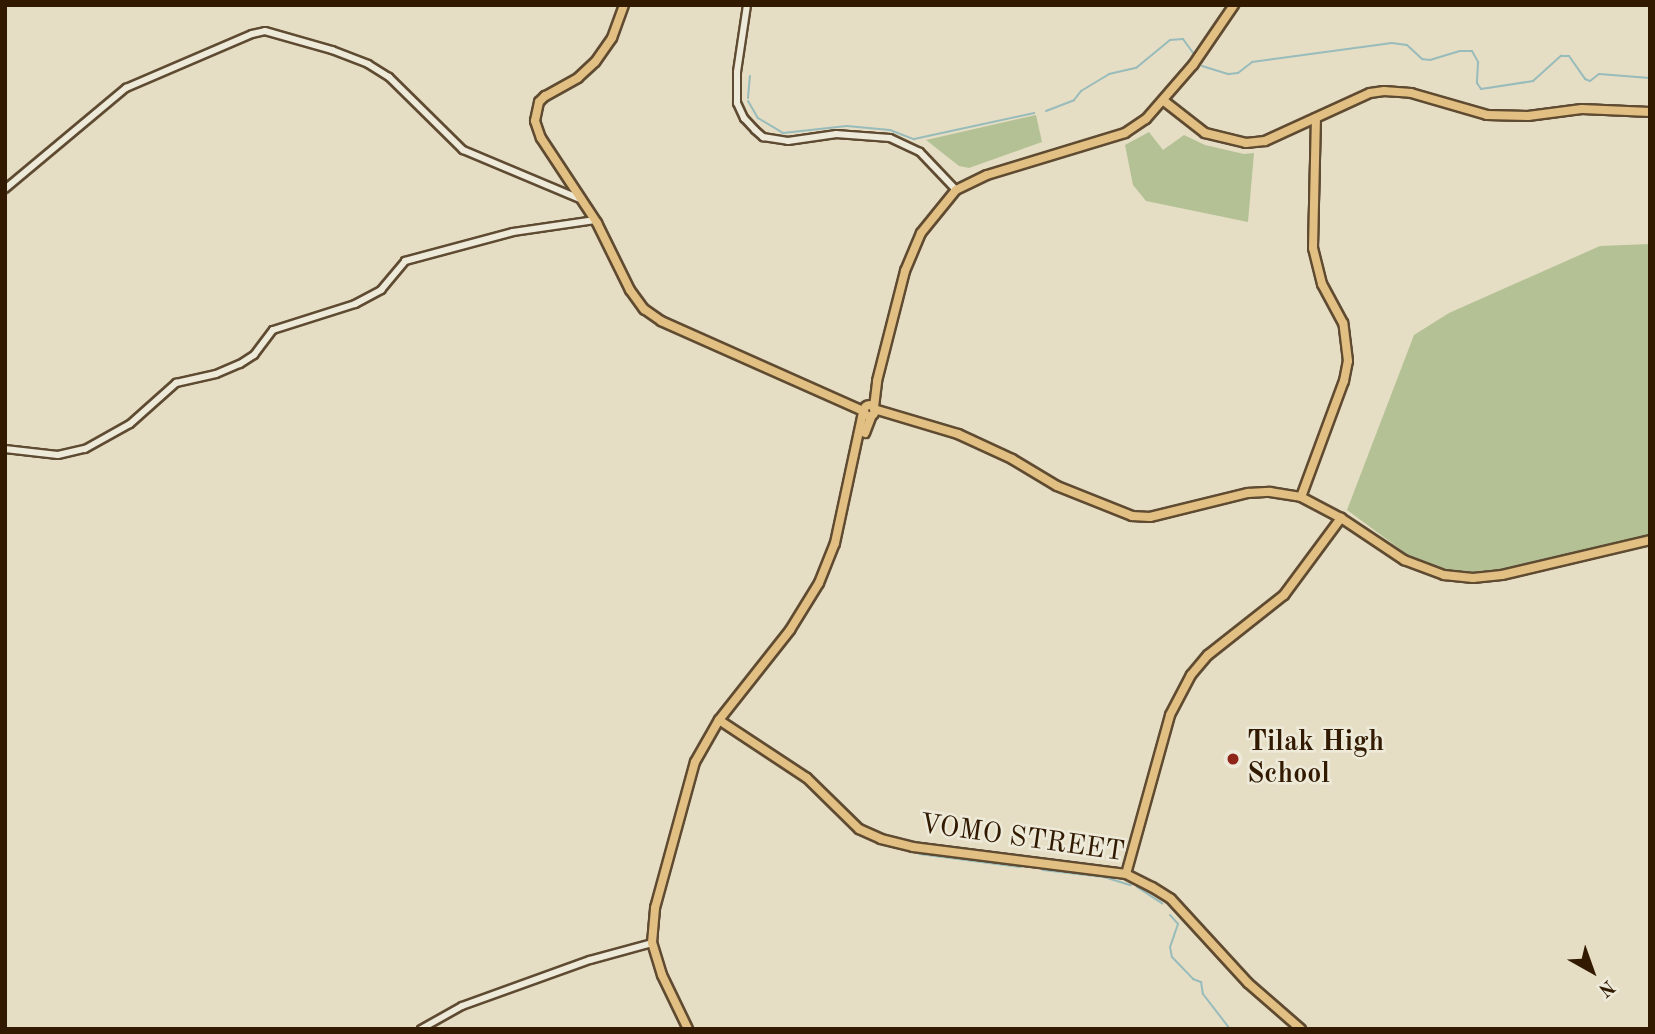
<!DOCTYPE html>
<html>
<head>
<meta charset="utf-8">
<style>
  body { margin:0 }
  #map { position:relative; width:1655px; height:1034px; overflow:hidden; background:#e5dec4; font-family:"Old Standard TT",serif }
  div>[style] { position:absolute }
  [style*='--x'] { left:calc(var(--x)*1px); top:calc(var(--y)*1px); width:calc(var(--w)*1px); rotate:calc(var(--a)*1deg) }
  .green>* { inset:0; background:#b4c195 }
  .stream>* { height:2px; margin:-1px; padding:0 1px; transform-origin:1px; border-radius:1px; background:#98bbbb }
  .roads { filter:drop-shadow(2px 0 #5f4b31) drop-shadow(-2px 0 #5f4b31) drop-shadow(0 2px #5f4b31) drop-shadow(0 -2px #5f4b31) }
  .minor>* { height:6px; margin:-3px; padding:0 3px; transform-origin:3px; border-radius:3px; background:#eeead9 }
  .major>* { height:8px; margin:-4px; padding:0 4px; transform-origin:4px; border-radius:4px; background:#e2bf82 }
  .major>.ring { margin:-4px; padding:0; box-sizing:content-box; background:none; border:8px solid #e2bf82; border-radius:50% }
  .dots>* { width:19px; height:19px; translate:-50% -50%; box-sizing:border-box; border:4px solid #eeead9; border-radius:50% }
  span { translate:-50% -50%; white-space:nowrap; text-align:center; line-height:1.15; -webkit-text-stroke:5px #eeead9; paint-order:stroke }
  .poi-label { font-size:28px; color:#321a00; font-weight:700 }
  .left { translate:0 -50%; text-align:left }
  .street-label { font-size:28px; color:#321a00 }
  .frame { position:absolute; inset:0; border:7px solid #321a00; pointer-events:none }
  .north { position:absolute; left:1557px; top:936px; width:70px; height:70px; -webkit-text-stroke:5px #eeead9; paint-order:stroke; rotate:140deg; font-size:19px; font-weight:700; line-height:28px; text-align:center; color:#321a00 }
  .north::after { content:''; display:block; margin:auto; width:24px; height:32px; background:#321a00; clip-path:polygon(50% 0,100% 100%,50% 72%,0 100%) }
</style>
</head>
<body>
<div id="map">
  <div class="green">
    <div style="clip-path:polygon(1036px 115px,1042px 142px,969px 168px,959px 166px,926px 140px)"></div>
    <div style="clip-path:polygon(1149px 132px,1163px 150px,1184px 135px,1205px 145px,1244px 154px,1254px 153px,1248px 222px,1146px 201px,1133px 185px,1125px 145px)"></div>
    <div style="clip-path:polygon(1650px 244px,1650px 536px,1502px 572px,1472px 574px,1444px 570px,1408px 555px,1347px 510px,1414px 335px,1449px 313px,1600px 246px)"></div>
  </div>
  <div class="stream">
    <div style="--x:1202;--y:66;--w:28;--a:17"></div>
    <div style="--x:1229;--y:74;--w:9;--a:-6"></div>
    <div style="--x:1238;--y:73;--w:18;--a:-38"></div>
    <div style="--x:1252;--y:62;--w:141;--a:-7.7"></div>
    <div style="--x:1392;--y:43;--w:15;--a:8"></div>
    <div style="--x:1407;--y:45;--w:21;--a:43"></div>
    <div style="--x:1422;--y:59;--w:8;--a:7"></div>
    <div style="--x:1430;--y:60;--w:31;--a:-17"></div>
    <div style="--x:1460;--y:51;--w:12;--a:0"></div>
    <div style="--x:1472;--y:51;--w:13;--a:61"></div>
    <div style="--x:1478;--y:62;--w:21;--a:93"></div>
    <div style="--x:1477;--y:83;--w:7;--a:56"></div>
    <div style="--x:1481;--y:89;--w:53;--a:-8.7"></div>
    <div style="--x:1533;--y:81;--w:38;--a:-42"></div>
    <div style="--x:1561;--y:56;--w:8;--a:0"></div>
    <div style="--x:1569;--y:56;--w:28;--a:55"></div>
    <div style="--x:1585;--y:79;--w:5;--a:22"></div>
    <div style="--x:1590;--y:81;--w:11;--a:-38"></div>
    <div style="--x:1599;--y:74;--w:51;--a:4.5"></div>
    <div style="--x:748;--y:98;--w:22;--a:-85"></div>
    <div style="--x:748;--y:101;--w:20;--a:60"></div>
    <div style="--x:758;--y:118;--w:29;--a:31"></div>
    <div style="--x:783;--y:133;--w:64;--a:-6.2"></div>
    <div style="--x:847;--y:126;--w:43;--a:5.3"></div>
    <div style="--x:890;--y:130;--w:26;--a:21"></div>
    <div style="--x:914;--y:139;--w:123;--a:-12.2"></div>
    <div style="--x:1046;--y:111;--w:30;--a:-21"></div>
    <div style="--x:1074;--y:100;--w:11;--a:-52"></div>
    <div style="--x:1081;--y:91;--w:33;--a:-31"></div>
    <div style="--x:1109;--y:74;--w:28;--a:-13"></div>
    <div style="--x:1136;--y:68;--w:44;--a:-39.5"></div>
    <div style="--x:1170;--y:40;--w:13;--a:-4"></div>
    <div style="--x:1183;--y:39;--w:17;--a:54"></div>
    <div style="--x:919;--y:854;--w:103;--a:7.3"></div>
    <div style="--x:1043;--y:870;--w:61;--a:6.5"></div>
    <div style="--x:1104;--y:877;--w:28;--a:17"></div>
    <div style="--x:1137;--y:887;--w:30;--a:33"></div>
    <div style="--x:1170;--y:915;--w:12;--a:48"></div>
    <div style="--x:1178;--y:924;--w:24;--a:109"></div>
    <div style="--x:1170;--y:947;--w:10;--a:79"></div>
    <div style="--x:1172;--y:957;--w:30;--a:46"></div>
    <div style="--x:1193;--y:979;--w:9;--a:21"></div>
    <div style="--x:1201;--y:982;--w:12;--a:81"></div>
    <div style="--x:1203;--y:994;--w:44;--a:52.4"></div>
  </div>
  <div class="roads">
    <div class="minor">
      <div style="--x:747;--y:5;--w:68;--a:98.5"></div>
      <div style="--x:737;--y:72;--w:31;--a:90"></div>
      <div style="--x:737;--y:103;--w:17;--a:65"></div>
      <div style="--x:744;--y:118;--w:16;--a:47"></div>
      <div style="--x:755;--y:130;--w:11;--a:41"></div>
      <div style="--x:763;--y:137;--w:25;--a:9"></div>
      <div style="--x:788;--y:141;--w:49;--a:-8.3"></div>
      <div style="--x:836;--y:134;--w:54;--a:4.2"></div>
      <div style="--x:890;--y:138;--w:33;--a:25"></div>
      <div style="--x:920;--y:152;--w:52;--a:46.5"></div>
      <div style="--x:5;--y:189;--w:158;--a:-39.9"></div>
      <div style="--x:126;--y:88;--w:137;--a:-23.2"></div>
      <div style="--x:252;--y:34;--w:13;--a:-13"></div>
      <div style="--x:265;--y:31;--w:70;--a:15.8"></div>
      <div style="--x:332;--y:50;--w:39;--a:21"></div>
      <div style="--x:368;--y:64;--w:25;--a:32"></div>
      <div style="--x:389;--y:77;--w:104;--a:44.6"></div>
      <div style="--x:463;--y:150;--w:127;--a:22.7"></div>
      <div style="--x:5;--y:449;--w:53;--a:6.5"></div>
      <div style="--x:58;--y:455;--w:28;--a:-13"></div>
      <div style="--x:85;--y:449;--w:51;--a:-29.1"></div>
      <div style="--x:130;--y:424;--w:62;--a:-41.7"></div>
      <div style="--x:176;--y:383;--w:41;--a:-12.7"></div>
      <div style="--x:216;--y:374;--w:26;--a:-23"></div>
      <div style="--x:240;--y:364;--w:17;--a:-33"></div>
      <div style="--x:254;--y:355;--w:31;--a:-53"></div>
      <div style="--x:273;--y:330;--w:86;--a:-17.6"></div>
      <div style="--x:355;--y:304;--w:30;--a:-28"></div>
      <div style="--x:381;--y:290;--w:38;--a:-50"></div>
      <div style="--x:405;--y:261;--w:112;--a:-15"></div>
      <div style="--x:513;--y:232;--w:83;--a:-8.3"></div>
      <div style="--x:421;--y:1029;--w:47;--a:-29.3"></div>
      <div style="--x:462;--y:1006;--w:136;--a:-19.8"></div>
      <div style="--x:590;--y:960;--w:64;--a:-15.3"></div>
    </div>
    <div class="major">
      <div style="--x:624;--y:5;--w:35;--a:110"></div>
      <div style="--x:612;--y:38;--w:29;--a:125"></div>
      <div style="--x:595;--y:62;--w:23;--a:137"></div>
      <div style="--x:578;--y:78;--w:38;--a:151"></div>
      <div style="--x:545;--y:96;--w:8;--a:135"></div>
      <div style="--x:539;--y:102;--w:19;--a:102"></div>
      <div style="--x:535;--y:121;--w:18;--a:71"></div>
      <div style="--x:541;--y:138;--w:102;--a:56.6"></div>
      <div style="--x:597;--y:223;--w:75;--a:63.8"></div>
      <div style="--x:630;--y:290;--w:24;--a:54"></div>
      <div style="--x:644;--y:309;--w:21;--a:35"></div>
      <div style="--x:661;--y:321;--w:221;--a:24"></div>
      <div style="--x:1164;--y:101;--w:52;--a:38"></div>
      <div style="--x:1205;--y:133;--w:42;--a:13.7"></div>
      <div style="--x:1246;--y:143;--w:19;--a:-6"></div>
      <div style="--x:1265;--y:141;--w:115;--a:-24.6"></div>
      <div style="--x:1370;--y:93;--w:14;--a:-8"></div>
      <div style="--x:1384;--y:91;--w:27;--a:4"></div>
      <div style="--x:1411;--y:93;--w:79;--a:16.1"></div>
      <div style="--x:1487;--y:115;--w:41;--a:1.4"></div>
      <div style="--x:1528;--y:116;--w:54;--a:-7.4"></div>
      <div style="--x:1582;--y:109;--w:68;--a:2.5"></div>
      <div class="ring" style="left:863.5px;top:404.5px;width:3px;height:3px"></div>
      <div style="--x:874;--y:407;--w:26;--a:-83"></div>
      <div style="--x:877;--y:381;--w:114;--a:-75.7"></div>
      <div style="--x:905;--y:271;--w:41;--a:-67.2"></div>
      <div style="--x:921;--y:233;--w:55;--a:-50.9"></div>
      <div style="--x:956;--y:190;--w:34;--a:-26"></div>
      <div style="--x:987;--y:175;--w:144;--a:-16.9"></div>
      <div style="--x:1125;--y:133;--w:25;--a:-34"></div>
      <div style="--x:1146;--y:119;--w:72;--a:-49"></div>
      <div style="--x:1193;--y:65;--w:73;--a:-55.7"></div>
      <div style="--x:874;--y:409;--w:88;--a:16.6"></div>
      <div style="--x:958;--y:434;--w:60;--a:24.8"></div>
      <div style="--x:1012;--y:459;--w:52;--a:31"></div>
      <div style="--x:1057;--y:486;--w:81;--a:21.8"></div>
      <div style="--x:1132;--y:516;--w:18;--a:3"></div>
      <div style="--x:1150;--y:517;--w:101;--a:-13.8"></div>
      <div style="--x:1248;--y:493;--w:22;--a:-3"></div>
      <div style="--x:1270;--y:492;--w:31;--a:9"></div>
      <div style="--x:1301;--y:497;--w:45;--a:27.7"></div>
      <div style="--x:1341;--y:518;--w:76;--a:33.7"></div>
      <div style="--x:1404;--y:560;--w:43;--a:20.6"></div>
      <div style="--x:1444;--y:575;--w:29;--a:6"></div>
      <div style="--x:1473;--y:578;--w:29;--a:-6"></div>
      <div style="--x:1502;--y:575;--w:152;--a:-13.3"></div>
      <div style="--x:865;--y:433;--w:19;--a:-69"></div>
      <div style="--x:1301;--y:497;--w:124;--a:-69.7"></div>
      <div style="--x:1344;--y:381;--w:20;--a:-79"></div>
      <div style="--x:1348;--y:361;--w:38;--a:-97"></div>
      <div style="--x:1343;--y:323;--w:44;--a:-118.3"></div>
      <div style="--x:1322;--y:284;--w:37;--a:-104"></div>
      <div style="--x:1313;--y:248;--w:130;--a:-88.7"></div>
      <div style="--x:719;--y:720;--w:105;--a:33.4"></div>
      <div style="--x:807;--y:778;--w:73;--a:44.4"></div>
      <div style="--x:859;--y:829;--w:24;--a:24"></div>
      <div style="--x:881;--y:839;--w:33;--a:14"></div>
      <div style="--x:913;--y:847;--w:215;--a:7.2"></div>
      <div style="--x:1126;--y:874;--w:29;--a:27"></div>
      <div style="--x:1152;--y:887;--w:22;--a:32"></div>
      <div style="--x:1171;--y:899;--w:114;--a:47.5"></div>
      <div style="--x:1248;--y:983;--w:70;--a:41"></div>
      <div style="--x:1126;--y:874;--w:165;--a:-74.5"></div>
      <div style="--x:1170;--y:715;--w:45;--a:-62.3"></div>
      <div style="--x:1191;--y:675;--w:26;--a:-50"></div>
      <div style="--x:1208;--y:655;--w:97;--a:-38.3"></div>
      <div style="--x:1284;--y:595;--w:96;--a:-53.5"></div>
      <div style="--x:688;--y:1029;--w:60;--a:-115.7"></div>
      <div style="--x:662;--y:975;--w:34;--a:-107"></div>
      <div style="--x:652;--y:943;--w:35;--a:-85"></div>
      <div style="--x:655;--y:908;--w:151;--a:-74.7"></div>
      <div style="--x:695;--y:762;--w:48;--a:-60.3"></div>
      <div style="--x:719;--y:720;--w:115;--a:-51.7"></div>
      <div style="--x:790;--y:630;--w:55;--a:-58.3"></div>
      <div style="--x:819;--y:583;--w:43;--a:-68.2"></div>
      <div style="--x:835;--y:543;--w:134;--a:-77.9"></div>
    </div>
  </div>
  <div class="dots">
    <div style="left:1233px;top:759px;background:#8f2418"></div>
  </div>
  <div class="poi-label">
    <span class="left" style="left:1247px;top:759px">Tilak High<br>School</span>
  </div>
  <div class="street-label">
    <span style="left:1022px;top:839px;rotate:8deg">VOMO STREET</span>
  </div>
  <div class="frame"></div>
  <div class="north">N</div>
</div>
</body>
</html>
